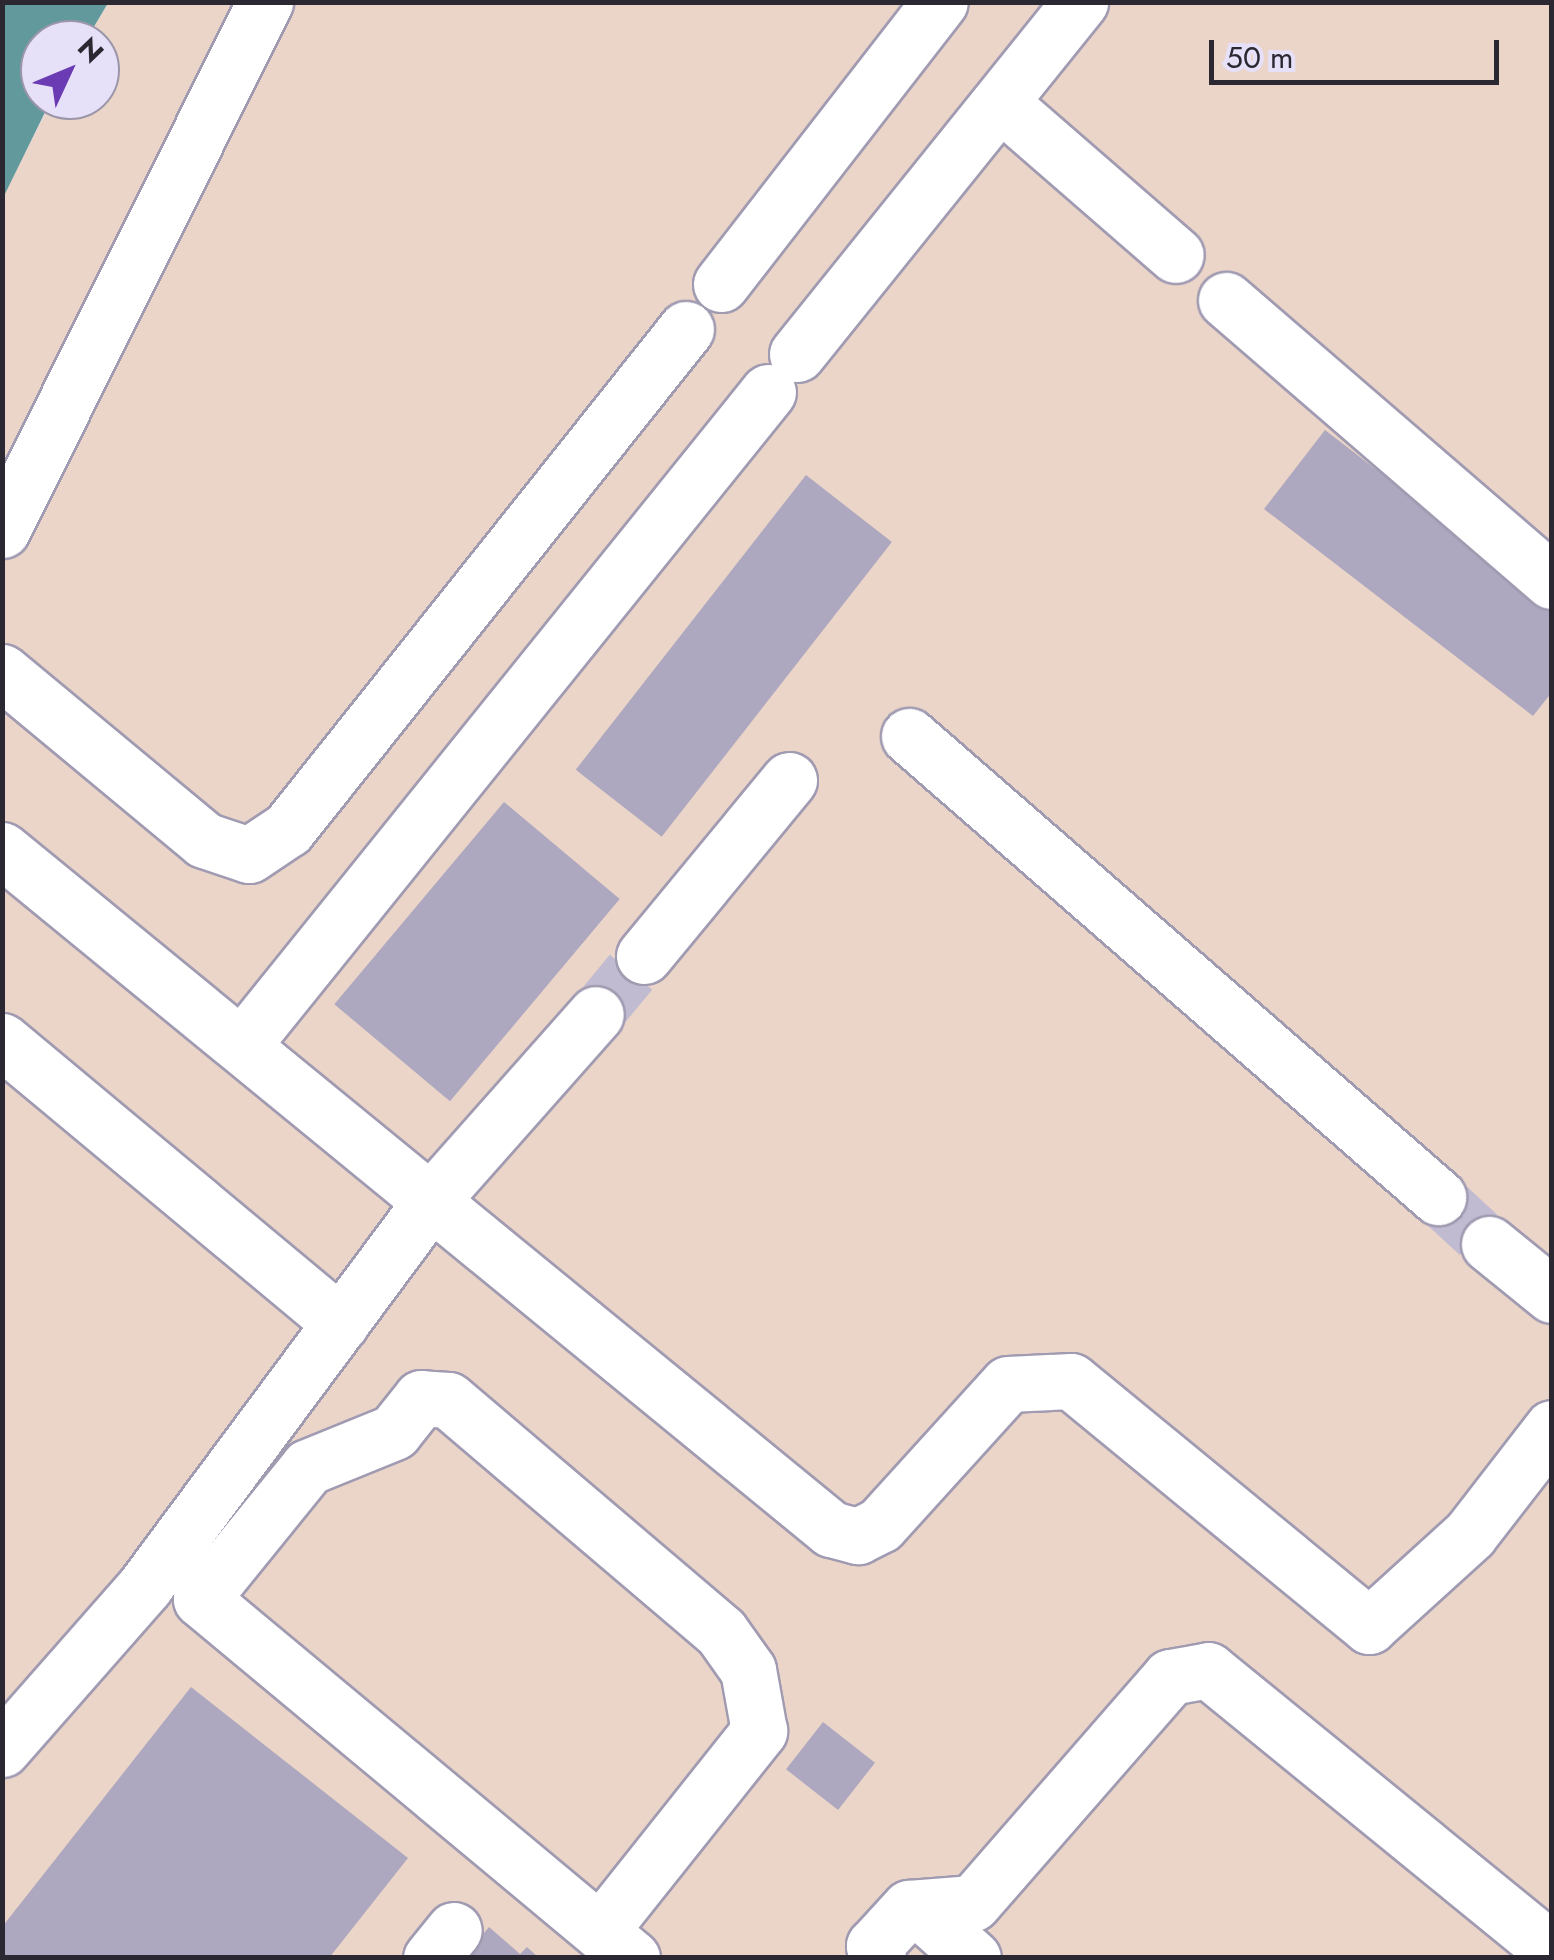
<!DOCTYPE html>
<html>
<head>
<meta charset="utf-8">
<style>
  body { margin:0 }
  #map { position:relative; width:1554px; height:1960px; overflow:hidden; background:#e6e0f9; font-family:Jost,sans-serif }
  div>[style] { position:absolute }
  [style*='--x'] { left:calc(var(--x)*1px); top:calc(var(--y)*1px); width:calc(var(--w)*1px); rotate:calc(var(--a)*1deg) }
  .industrial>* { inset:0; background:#ebd5c8 }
  .water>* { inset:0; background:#62999c }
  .building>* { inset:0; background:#ada7bf; transform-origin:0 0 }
  .minor-tunnel>* { height:55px; margin-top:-27.5px; transform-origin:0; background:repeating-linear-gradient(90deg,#c1bbd1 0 55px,transparent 0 83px) }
  .roads { filter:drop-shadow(2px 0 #a19bb2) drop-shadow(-2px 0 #a19bb2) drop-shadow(0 2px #a19bb2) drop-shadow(0 -2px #a19bb2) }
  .minor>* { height:55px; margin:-27.5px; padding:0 27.5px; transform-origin:27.5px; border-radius:27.5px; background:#fff }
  span { translate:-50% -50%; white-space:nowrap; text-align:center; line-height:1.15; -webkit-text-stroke:8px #e6e0f9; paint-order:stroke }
  .frame { position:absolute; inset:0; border:5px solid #2b2832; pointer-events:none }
  .north { position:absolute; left:20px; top:20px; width:100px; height:100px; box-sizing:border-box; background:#e6e0f9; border:2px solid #9b96a9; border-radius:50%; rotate:46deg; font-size:28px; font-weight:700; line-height:40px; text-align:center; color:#2b2832 }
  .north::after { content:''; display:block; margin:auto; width:35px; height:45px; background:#6b3bb3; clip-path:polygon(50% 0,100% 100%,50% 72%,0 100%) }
  .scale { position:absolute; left:1209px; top:40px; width:290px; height:45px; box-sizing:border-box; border:5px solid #2b2832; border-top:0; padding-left:12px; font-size:30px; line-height:35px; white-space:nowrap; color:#2b2832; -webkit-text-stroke:8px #e6e0f9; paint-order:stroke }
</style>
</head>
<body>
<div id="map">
  <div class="industrial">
    <div style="clip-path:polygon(108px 3px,1551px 3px,1551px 1957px,3px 1957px,2px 198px,52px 100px,100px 100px,100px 40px,86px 40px)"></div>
  </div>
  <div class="water">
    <div style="clip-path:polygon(3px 2px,108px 3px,86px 40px,40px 40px,40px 100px,51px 100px,3px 198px)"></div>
  </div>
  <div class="building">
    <div style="clip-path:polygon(1325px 430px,1552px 605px,1552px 692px,1533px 716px,1264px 509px)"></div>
    <div style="left:806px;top:475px;width:109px;height:374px;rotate:38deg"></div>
    <div style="left:504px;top:802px;width:151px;height:264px;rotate:40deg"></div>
    <div style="clip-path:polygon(191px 1687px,408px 1858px,329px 1958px,2px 1958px,2px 1927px)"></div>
    <div style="left:823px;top:1722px;width:66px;height:60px;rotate:38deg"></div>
    <div style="clip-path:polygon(489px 1927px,520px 1954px,527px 1947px,539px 1958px,463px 1958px)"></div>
  </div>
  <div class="minor-tunnel">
    <div style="--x:596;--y:1014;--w:75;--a:-50.4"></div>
    <div style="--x:1438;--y:1197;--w:69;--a:42.7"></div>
  </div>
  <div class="roads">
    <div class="minor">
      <div style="--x:1002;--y:104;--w:230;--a:41"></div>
      <div style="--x:721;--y:284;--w:357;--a:-52.2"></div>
      <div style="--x:1226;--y:300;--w:430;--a:40.8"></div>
      <div style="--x:797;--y:354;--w:452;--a:-51.2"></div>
      <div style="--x:2;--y:530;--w:590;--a:-63.52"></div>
      <div style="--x:2;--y:672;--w:263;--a:39.7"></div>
      <div style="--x:204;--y:840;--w:47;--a:18.4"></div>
      <div style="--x:249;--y:855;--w:47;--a:-33.7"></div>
      <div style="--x:288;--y:829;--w:639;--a:-51.48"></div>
      <div style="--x:909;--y:736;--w:702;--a:41.07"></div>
      <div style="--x:2;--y:850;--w:1072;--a:39.32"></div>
      <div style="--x:831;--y:1529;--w:28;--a:15"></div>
      <div style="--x:858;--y:1536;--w:25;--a:-27"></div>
      <div style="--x:880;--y:1525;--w:190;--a:-47.8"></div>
      <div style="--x:1008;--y:1384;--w:63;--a:-2.7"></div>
      <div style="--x:1071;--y:1381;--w:386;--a:39.4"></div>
      <div style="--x:1369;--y:1626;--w:137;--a:-42.3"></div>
      <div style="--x:1470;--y:1534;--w:134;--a:-52.3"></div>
      <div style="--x:644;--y:956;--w:228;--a:-50.5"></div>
      <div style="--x:2;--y:1041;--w:441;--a:39.8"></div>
      <div style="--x:243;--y:1044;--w:837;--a:-51.16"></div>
      <div style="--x:1489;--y:1244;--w:81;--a:39"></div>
      <div style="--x:2;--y:1749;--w:217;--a:-48.7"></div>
      <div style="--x:145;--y:1586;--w:485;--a:-53.4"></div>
      <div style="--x:434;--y:1197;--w:244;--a:-48.5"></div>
      <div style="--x:917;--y:1908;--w:75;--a:41.8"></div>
      <div style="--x:600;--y:1931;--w:256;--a:-51.5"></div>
      <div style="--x:759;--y:1731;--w:62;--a:-100.2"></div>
      <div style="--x:748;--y:1670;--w:47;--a:-125.4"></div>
      <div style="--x:721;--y:1632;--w:358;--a:-139.6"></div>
      <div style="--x:448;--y:1400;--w:27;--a:-176"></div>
      <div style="--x:421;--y:1398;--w:43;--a:128.5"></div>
      <div style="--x:394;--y:1432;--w:93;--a:157.9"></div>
      <div style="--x:308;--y:1467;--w:170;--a:129"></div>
      <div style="--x:201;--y:1599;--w:561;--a:39.79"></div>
      <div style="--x:431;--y:1958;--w:36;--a:-51"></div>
      <div style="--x:878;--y:1958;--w:13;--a:-108"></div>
      <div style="--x:874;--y:1946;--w:52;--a:-47.4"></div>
      <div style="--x:909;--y:1908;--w:64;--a:-4.5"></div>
      <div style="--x:973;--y:1903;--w:300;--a:-48.9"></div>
      <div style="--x:1170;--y:1677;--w:39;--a:-10"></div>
      <div style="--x:1208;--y:1670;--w:444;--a:39.2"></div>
    </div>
  </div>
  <div class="frame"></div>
  <div class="north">N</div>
  <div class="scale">50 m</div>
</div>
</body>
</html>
